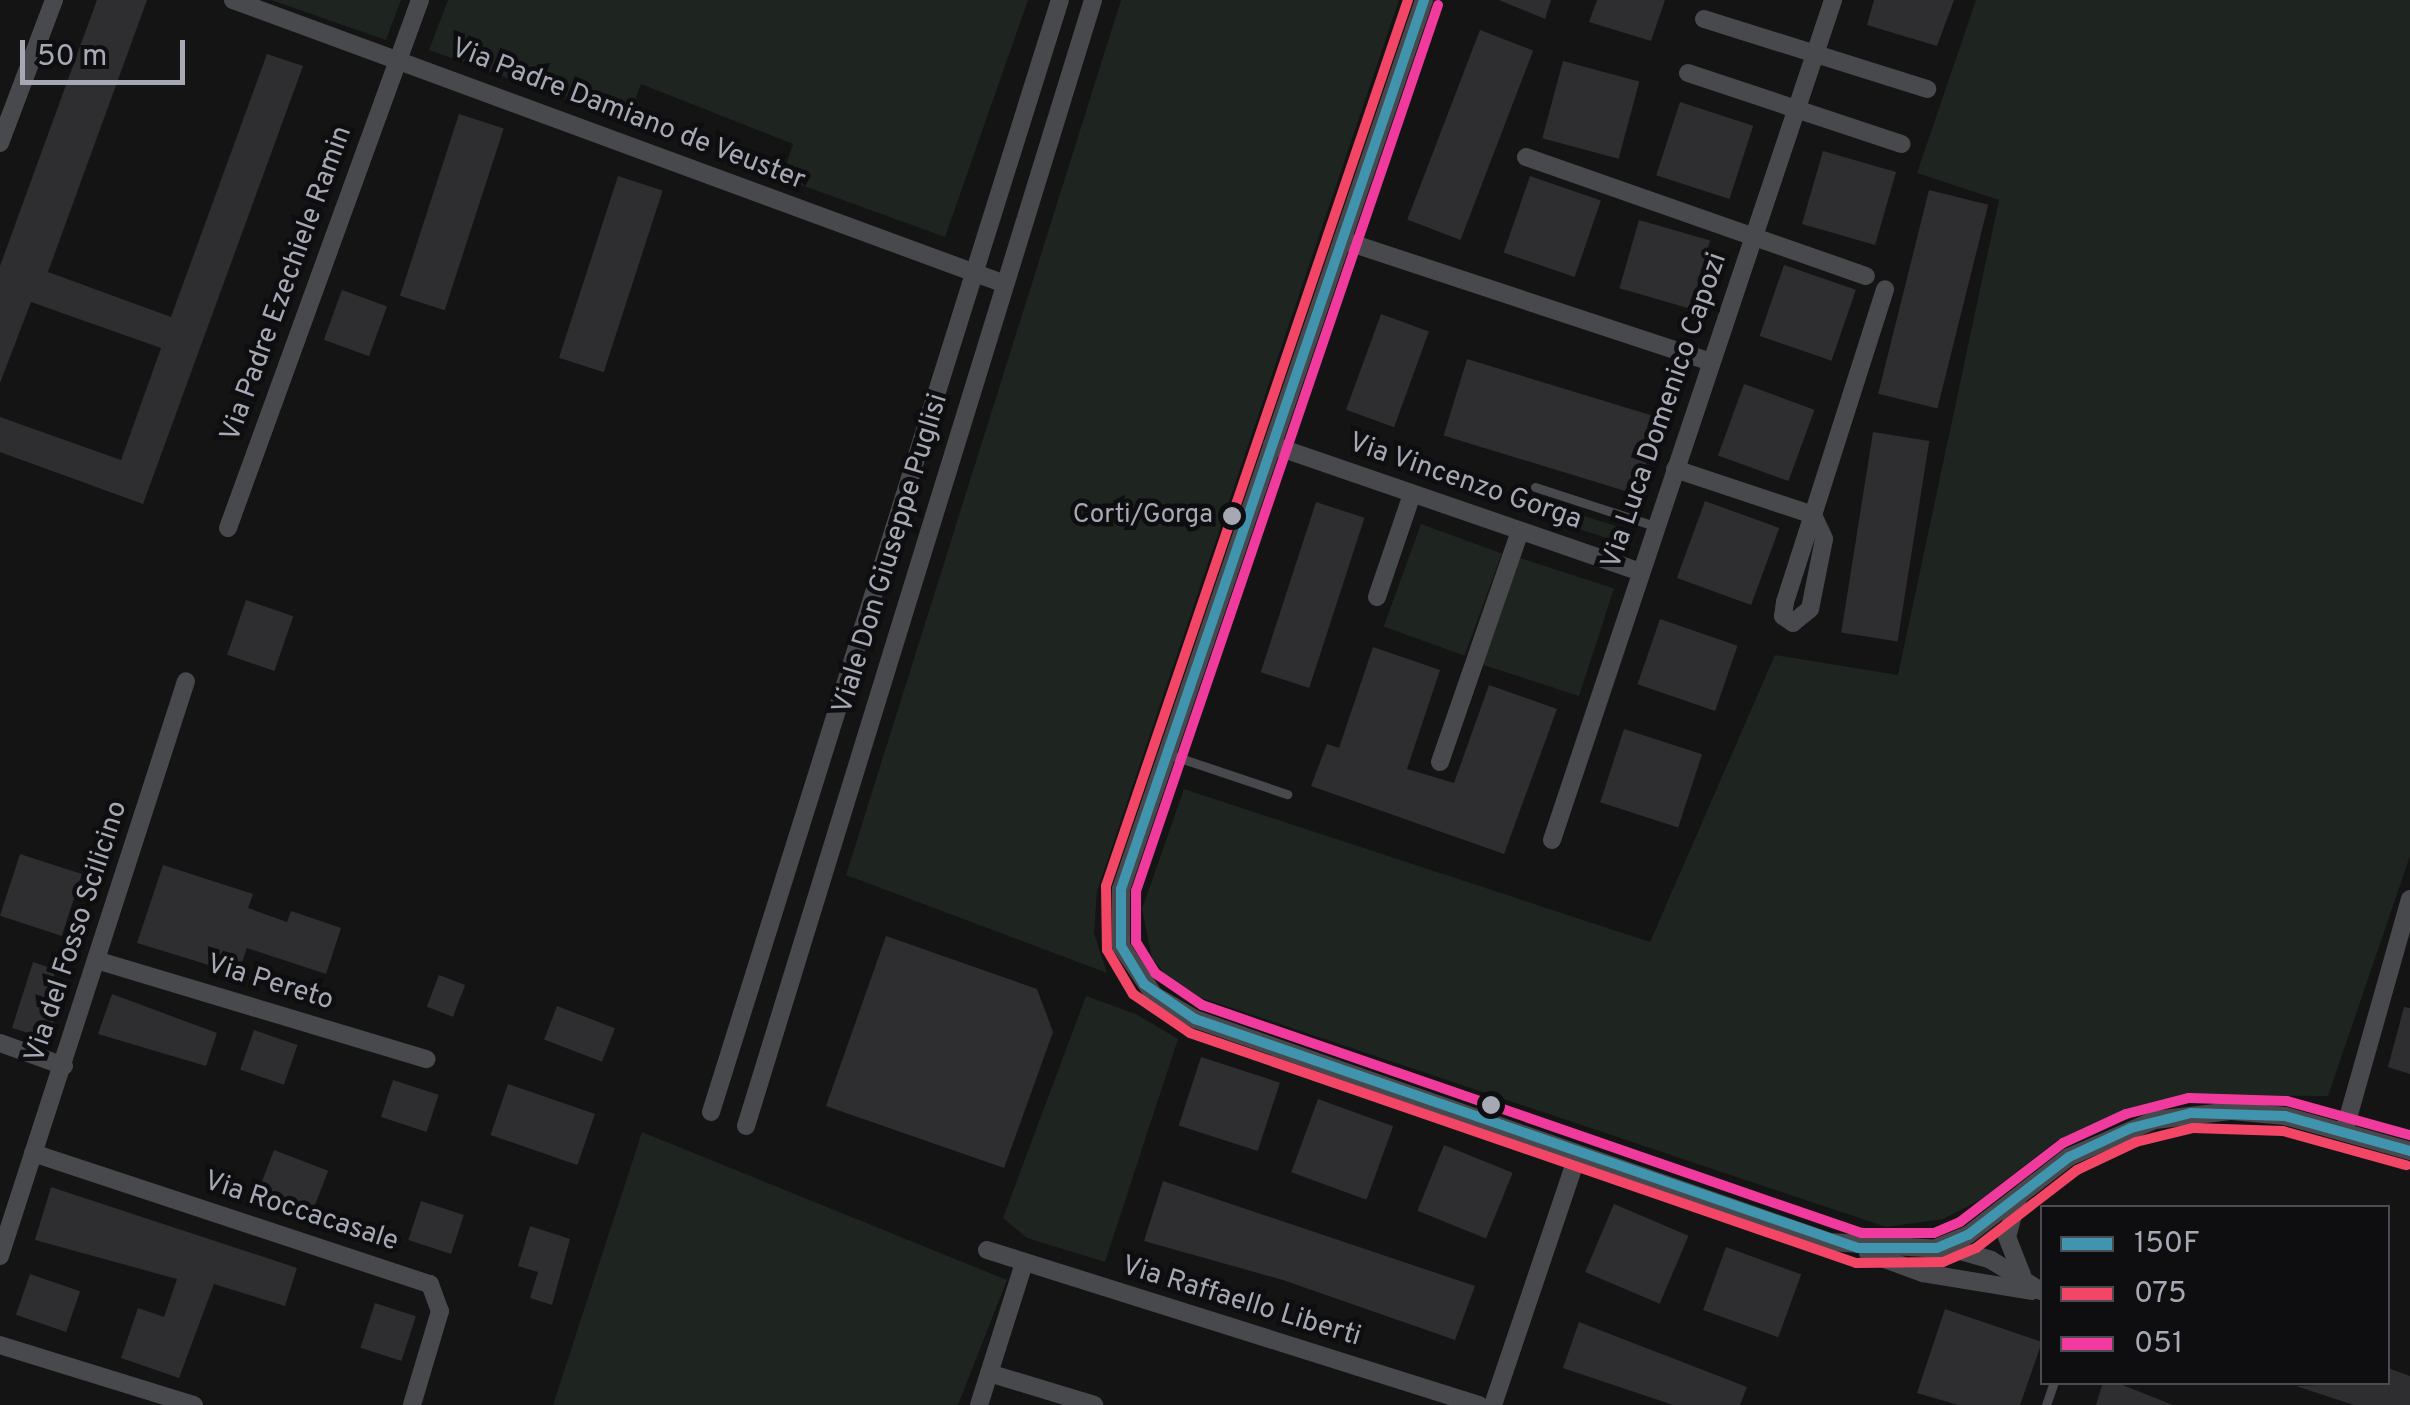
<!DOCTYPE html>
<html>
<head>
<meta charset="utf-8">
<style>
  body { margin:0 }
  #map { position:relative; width:2410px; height:1405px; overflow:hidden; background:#141414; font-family:Overpass,sans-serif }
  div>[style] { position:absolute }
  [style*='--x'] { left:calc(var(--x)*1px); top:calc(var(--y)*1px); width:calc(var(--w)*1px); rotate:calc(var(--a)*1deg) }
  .green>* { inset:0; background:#1e241f; transform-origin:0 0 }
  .building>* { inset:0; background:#2e2e30; transform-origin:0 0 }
  .service>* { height:9px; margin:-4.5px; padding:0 4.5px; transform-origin:4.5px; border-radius:4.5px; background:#48494d }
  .minor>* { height:18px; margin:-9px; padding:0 9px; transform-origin:9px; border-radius:9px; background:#48494d }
  .bus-1>* { height:10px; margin:-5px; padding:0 5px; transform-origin:5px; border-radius:5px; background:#4094ae }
  .bus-2>* { height:10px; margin:-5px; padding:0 5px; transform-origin:5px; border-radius:5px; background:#f34667 }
  .bus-3>* { height:10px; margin:-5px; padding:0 5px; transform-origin:5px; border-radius:5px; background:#f13a9d }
  .dots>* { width:28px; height:28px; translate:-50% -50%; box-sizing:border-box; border:5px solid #0e0e10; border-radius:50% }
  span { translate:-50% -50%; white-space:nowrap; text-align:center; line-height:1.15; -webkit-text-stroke:9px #0e0e10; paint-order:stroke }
  .bus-label { font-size:26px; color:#a6a9b4 }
  .right { translate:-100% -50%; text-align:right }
  .street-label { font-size:28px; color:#a6a9b4 }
  .legend { position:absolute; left:2040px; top:1205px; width:350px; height:180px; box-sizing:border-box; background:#0e0e10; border:2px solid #4b4c52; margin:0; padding:12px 18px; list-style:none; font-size:30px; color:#a6a9b4 }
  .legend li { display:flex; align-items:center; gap:20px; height:50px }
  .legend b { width:50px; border:2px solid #4b4c52 }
  .scale { position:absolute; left:20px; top:40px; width:165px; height:45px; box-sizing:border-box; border:5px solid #a6a9b4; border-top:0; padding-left:12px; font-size:30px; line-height:35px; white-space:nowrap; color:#a6a9b4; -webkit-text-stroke:8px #0e0e10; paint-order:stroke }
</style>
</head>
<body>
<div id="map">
  <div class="green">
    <div style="clip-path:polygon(271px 0,401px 0,386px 40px)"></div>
    <div style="clip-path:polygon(448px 0,1028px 0,945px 237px,782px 178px,793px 144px,641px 84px,627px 121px,429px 50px)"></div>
    <div style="clip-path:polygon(1121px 0,1399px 0,1097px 891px,1094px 933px,1107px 973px,846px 875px)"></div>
    <div style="clip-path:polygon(1976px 0,2410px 0,2410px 856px,2328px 1096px,2182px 1095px,2059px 1139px,1980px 1200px,1943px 1219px,1886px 1227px,1178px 990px,1152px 958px,1142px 909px,1184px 789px,1650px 942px,1775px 655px,1898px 675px,1999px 200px,1917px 173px)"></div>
    <div style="left:1529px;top:498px;width:112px;height:14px;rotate:18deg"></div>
    <div style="left:1421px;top:524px;width:86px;height:109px;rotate:20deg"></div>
    <div style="left:1517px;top:557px;width:102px;height:113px;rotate:18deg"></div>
    <div style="clip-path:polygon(1086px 996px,1136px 1014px,1178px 1039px,1105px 1262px,1027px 1238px,1003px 1218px)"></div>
    <div style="clip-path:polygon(642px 1132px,1007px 1280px,958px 1405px,553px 1405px)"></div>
  </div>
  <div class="building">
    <div style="clip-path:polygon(97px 0,147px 0,48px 272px,171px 317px,267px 54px,303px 66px,143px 504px,0 452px,0 417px,121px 460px,161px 348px,31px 302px,0 383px,0 266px)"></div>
    <div style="clip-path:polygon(1499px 0,1551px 0,1545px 19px)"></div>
    <div style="clip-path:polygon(1597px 0,1665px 0,1651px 41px,1589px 22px)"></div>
    <div style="clip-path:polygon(1874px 0,1954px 0,1937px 46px,1867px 25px)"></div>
    <div style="left:1480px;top:30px;width:57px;height:203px;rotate:21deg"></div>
    <div style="left:1563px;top:61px;width:79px;height:80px;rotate:15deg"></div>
    <div style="left:1680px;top:102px;width:77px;height:77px;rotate:18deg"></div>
    <div style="left:459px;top:114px;width:47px;height:191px;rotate:18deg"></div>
    <div style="left:1823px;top:151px;width:76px;height:76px;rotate:16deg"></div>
    <div style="left:618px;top:176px;width:47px;height:191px;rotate:18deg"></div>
    <div style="left:1530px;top:176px;width:75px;height:81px;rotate:19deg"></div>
    <div style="left:1929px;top:190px;width:61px;height:210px;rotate:14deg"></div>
    <div style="left:1639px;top:220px;width:74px;height:71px;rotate:16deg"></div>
    <div style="left:1784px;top:265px;width:76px;height:75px;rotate:19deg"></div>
    <div style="left:342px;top:290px;width:48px;height:53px;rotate:20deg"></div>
    <div style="left:1381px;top:314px;width:51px;height:102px;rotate:20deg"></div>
    <div style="left:1467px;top:359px;width:202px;height:80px;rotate:17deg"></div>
    <div style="left:1744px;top:384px;width:75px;height:76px;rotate:20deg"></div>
    <div style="left:1873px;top:432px;width:57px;height:203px;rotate:9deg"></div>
    <div style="left:1705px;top:501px;width:79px;height:82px;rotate:20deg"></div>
    <div style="left:1316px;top:502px;width:51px;height:179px;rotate:18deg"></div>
    <div style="left:246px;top:600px;width:50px;height:58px;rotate:19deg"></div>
    <div style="left:1660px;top:619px;width:82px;height:69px;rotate:19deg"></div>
    <div style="clip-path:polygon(1373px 647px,1440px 670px,1407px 769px,1454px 783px,1489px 685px,1557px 709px,1504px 854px,1311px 786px,1327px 744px,1339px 748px)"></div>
    <div style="left:1624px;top:729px;width:82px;height:77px;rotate:18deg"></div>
    <div style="left:20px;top:854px;width:65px;height:65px;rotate:18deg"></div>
    <div style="clip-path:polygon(163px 865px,253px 894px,248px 908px,287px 922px,291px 911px,341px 928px,326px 974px,247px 948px,238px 974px,137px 943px)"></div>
    <div style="clip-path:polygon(886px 936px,1037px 989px,1053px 1032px,1004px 1168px,826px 1106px)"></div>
    <div style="clip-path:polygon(33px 962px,56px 970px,44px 1002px,59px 1006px,48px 1039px,12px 1028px)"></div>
    <div style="left:439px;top:975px;width:28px;height:34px;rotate:21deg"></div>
    <div style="clip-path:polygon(112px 994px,217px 1033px,206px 1066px,98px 1034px)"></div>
    <div style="left:557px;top:1006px;width:62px;height:36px;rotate:21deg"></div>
    <div style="clip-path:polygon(2404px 1007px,2410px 1008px,2410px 1074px,2388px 1067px)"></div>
    <div style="left:254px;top:1030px;width:46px;height:42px;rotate:19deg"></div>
    <div style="left:1201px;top:1057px;width:83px;height:72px;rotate:18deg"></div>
    <div style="left:393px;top:1080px;width:48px;height:39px;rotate:18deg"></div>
    <div style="left:508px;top:1084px;width:92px;height:54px;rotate:19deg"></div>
    <div style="left:1318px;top:1099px;width:80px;height:78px;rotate:20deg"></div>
    <div style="left:1444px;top:1145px;width:74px;height:71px;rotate:22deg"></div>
    <div style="left:274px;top:1150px;width:58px;height:42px;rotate:21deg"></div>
    <div style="clip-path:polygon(1163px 1181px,1475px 1286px,1455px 1340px,1283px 1280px,1144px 1241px)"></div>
    <div style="clip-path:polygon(51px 1187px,297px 1268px,285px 1306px,214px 1284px,179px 1378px,121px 1358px,138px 1308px,164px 1317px,177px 1279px,35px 1240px)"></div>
    <div style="left:421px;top:1201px;width:45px;height:41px;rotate:18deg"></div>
    <div style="left:1614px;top:1204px;width:81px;height:74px;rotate:23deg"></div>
    <div style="clip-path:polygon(530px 1226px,570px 1239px,552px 1305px,530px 1298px,538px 1272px,518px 1266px)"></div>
    <div style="left:1726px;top:1247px;width:80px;height:67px;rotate:20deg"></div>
    <div style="left:30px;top:1274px;width:53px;height:43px;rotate:19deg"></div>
    <div style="left:375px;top:1303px;width:43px;height:47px;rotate:18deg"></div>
    <div style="clip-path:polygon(1945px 1309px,2042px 1342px,2020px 1405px,1958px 1405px,1917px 1393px)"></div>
    <div style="clip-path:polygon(1579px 1322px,1747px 1387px,1740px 1405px,1673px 1405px,1563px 1368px)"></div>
    <div style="clip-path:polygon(2388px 1368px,2410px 1376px,2410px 1405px,2354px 1405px,2296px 1386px,2388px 1382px)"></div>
    <div style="clip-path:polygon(2103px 1382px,2115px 1382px,2173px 1405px,2096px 1405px)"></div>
  </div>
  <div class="service">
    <div style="--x:1535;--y:487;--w:126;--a:18"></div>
    <div style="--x:1168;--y:754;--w:126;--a:18.6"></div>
    <div style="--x:2046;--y:1405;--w:24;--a:-71"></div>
  </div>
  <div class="minor">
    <div style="--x:233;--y:0;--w:819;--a:20.2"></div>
    <div style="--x:1424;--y:0;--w:939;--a:108.82"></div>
    <div style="--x:1121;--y:889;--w:57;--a:90"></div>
    <div style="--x:1121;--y:946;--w:59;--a:56"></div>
    <div style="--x:1154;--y:995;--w:48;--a:30.3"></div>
    <div style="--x:1195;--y:1019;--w:673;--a:19.35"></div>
    <div style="--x:1830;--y:1242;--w:127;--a:3.6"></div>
    <div style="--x:1957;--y:1250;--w:35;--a:16"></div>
    <div style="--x:1991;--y:1260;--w:59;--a:31.8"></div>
    <div style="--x:1704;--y:19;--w:234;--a:17.4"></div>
    <div style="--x:1688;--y:73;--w:225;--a:18.4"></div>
    <div style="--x:0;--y:143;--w:153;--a:-69.3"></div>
    <div style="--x:1526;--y:157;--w:360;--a:19.3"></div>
    <div style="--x:1342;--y:240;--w:388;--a:18.3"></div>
    <div style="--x:1272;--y:445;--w:389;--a:19"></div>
    <div style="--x:1675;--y:469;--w:145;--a:18.4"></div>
    <div style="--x:1813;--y:515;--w:26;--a:65"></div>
    <div style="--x:1824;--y:539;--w:71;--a:101.3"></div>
    <div style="--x:1810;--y:609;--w:22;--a:141"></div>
    <div style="--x:1793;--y:623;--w:12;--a:-145"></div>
    <div style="--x:1783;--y:616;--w:14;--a:-82"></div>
    <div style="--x:1785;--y:602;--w:91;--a:-72.2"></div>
    <div style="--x:1813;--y:515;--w:237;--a:-72.3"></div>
    <div style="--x:228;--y:528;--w:562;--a:-70.02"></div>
    <div style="--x:1377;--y:597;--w:109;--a:-71.2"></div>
    <div style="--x:1440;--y:762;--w:244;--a:-70.9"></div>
    <div style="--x:1552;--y:840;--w:886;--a:-71.5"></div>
    <div style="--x:96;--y:960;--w:345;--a:16.7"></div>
    <div style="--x:0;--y:1043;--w:68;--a:19.8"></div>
    <div style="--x:711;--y:1112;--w:1165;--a:-72.58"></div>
    <div style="--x:746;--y:1126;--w:1178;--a:-72.87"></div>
    <div style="--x:2344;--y:1132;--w:242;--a:-74.2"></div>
    <div style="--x:33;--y:1153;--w:418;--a:18.3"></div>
    <div style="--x:430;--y:1284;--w:29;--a:70"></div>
    <div style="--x:440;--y:1311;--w:98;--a:106.6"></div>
    <div style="--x:2018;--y:1197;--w:41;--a:105.4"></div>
    <div style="--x:2007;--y:1237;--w:41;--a:68.5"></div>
    <div style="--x:1938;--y:1247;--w:32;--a:-22"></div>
    <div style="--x:1968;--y:1235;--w:128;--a:-37.7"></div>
    <div style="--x:2069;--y:1157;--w:94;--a:-23.3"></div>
    <div style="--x:2155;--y:1120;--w:78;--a:-6.7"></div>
    <div style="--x:2232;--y:1111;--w:53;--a:5.4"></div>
    <div style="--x:2285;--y:1116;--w:130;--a:15.6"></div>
    <div style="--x:987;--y:1250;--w:516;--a:17.49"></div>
    <div style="--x:1868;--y:1253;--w:59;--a:20"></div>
    <div style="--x:1923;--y:1273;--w:110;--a:9.4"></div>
    <div style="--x:0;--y:1256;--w:604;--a:-72.07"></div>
    <div style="--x:0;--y:1345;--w:203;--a:17.2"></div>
    <div style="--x:989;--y:1373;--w:110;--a:16.9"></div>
    <div style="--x:979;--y:1405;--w:149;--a:-72.4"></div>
    <div style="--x:1493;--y:1405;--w:265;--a:-71.3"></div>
  </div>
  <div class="bus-1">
    <div style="--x:1424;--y:0;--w:939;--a:108.82"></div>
    <div style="--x:1121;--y:889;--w:57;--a:90"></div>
    <div style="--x:1121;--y:946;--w:44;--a:58.8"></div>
    <div style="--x:1144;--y:984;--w:62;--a:34.5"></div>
    <div style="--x:1195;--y:1019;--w:701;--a:19.05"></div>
    <div style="--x:1858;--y:1248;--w:79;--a:0"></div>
    <div style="--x:1937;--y:1248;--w:34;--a:-23"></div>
    <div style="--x:1968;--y:1235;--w:128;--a:-37.7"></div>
    <div style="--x:2069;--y:1157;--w:68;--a:-25.1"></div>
    <div style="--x:2131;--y:1128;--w:62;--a:-14"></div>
    <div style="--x:2191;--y:1113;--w:94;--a:1.8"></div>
    <div style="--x:2285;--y:1116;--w:130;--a:15.6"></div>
  </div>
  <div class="bus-2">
    <div style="--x:1408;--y:0;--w:936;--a:108.82"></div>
    <div style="--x:1106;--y:886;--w:64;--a:89.1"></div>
    <div style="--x:1107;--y:950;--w:51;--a:59.4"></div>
    <div style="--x:1133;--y:994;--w:69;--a:34.4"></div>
    <div style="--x:1190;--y:1033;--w:705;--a:19.05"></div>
    <div style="--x:1856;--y:1263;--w:87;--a:-0.7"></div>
    <div style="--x:1943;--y:1262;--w:36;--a:-23"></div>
    <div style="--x:1976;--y:1248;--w:128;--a:-37.7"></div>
    <div style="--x:2077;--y:1170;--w:65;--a:-25.4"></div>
    <div style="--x:2136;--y:1142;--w:59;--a:-13.8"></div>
    <div style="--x:2193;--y:1128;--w:90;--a:1.9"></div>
    <div style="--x:2283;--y:1131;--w:128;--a:15.5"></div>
  </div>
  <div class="bus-3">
    <div style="--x:1438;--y:5;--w:936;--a:108.82"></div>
    <div style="--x:1136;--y:891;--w:51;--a:90"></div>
    <div style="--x:1136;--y:942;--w:36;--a:58"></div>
    <div style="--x:1155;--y:973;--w:57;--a:34.2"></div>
    <div style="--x:1202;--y:1005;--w:697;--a:19.08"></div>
    <div style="--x:1861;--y:1233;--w:73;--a:0"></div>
    <div style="--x:1934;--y:1233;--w:28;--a:-23"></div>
    <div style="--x:1960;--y:1222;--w:130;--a:-37.5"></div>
    <div style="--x:2063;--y:1143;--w:69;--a:-24.7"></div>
    <div style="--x:2126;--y:1114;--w:65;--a:-14.3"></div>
    <div style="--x:2189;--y:1098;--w:98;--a:1.8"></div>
    <div style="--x:2287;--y:1101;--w:128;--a:15.5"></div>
  </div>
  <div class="dots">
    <div style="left:1232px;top:516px;background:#a6a9b4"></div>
    <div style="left:1491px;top:1105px;background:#a6a9b4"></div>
  </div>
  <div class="bus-label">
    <span class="right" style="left:1213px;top:516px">Corti/Gorga</span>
  </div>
  <div class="street-label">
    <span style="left:628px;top:115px;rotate:21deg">Via Padre Damiano de Veuster</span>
    <span style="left:287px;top:284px;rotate:-70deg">Via Padre Ezechiele Ramin</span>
    <span style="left:1665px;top:411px;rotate:-71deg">Via Luca Domenico Capozi</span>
    <span style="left:1465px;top:482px;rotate:19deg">Via Vincenzo Gorga</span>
    <span style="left:891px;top:554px;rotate:-73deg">Viale Don Giuseppe Puglisi</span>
    <span style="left:77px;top:932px;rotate:-72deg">Via del Fosso Scilicino</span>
    <span style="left:270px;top:983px;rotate:17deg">Via Pereto</span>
    <span style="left:301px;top:1212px;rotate:18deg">Via Roccacasale</span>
    <span style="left:1241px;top:1302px;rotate:17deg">Via Raffaello Liberti</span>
  </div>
  <ul class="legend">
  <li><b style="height:12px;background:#4094ae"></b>150F</li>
  <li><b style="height:12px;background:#f34667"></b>075</li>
  <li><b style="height:12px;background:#f13a9d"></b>051</li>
  </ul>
  <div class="scale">50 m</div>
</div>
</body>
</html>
